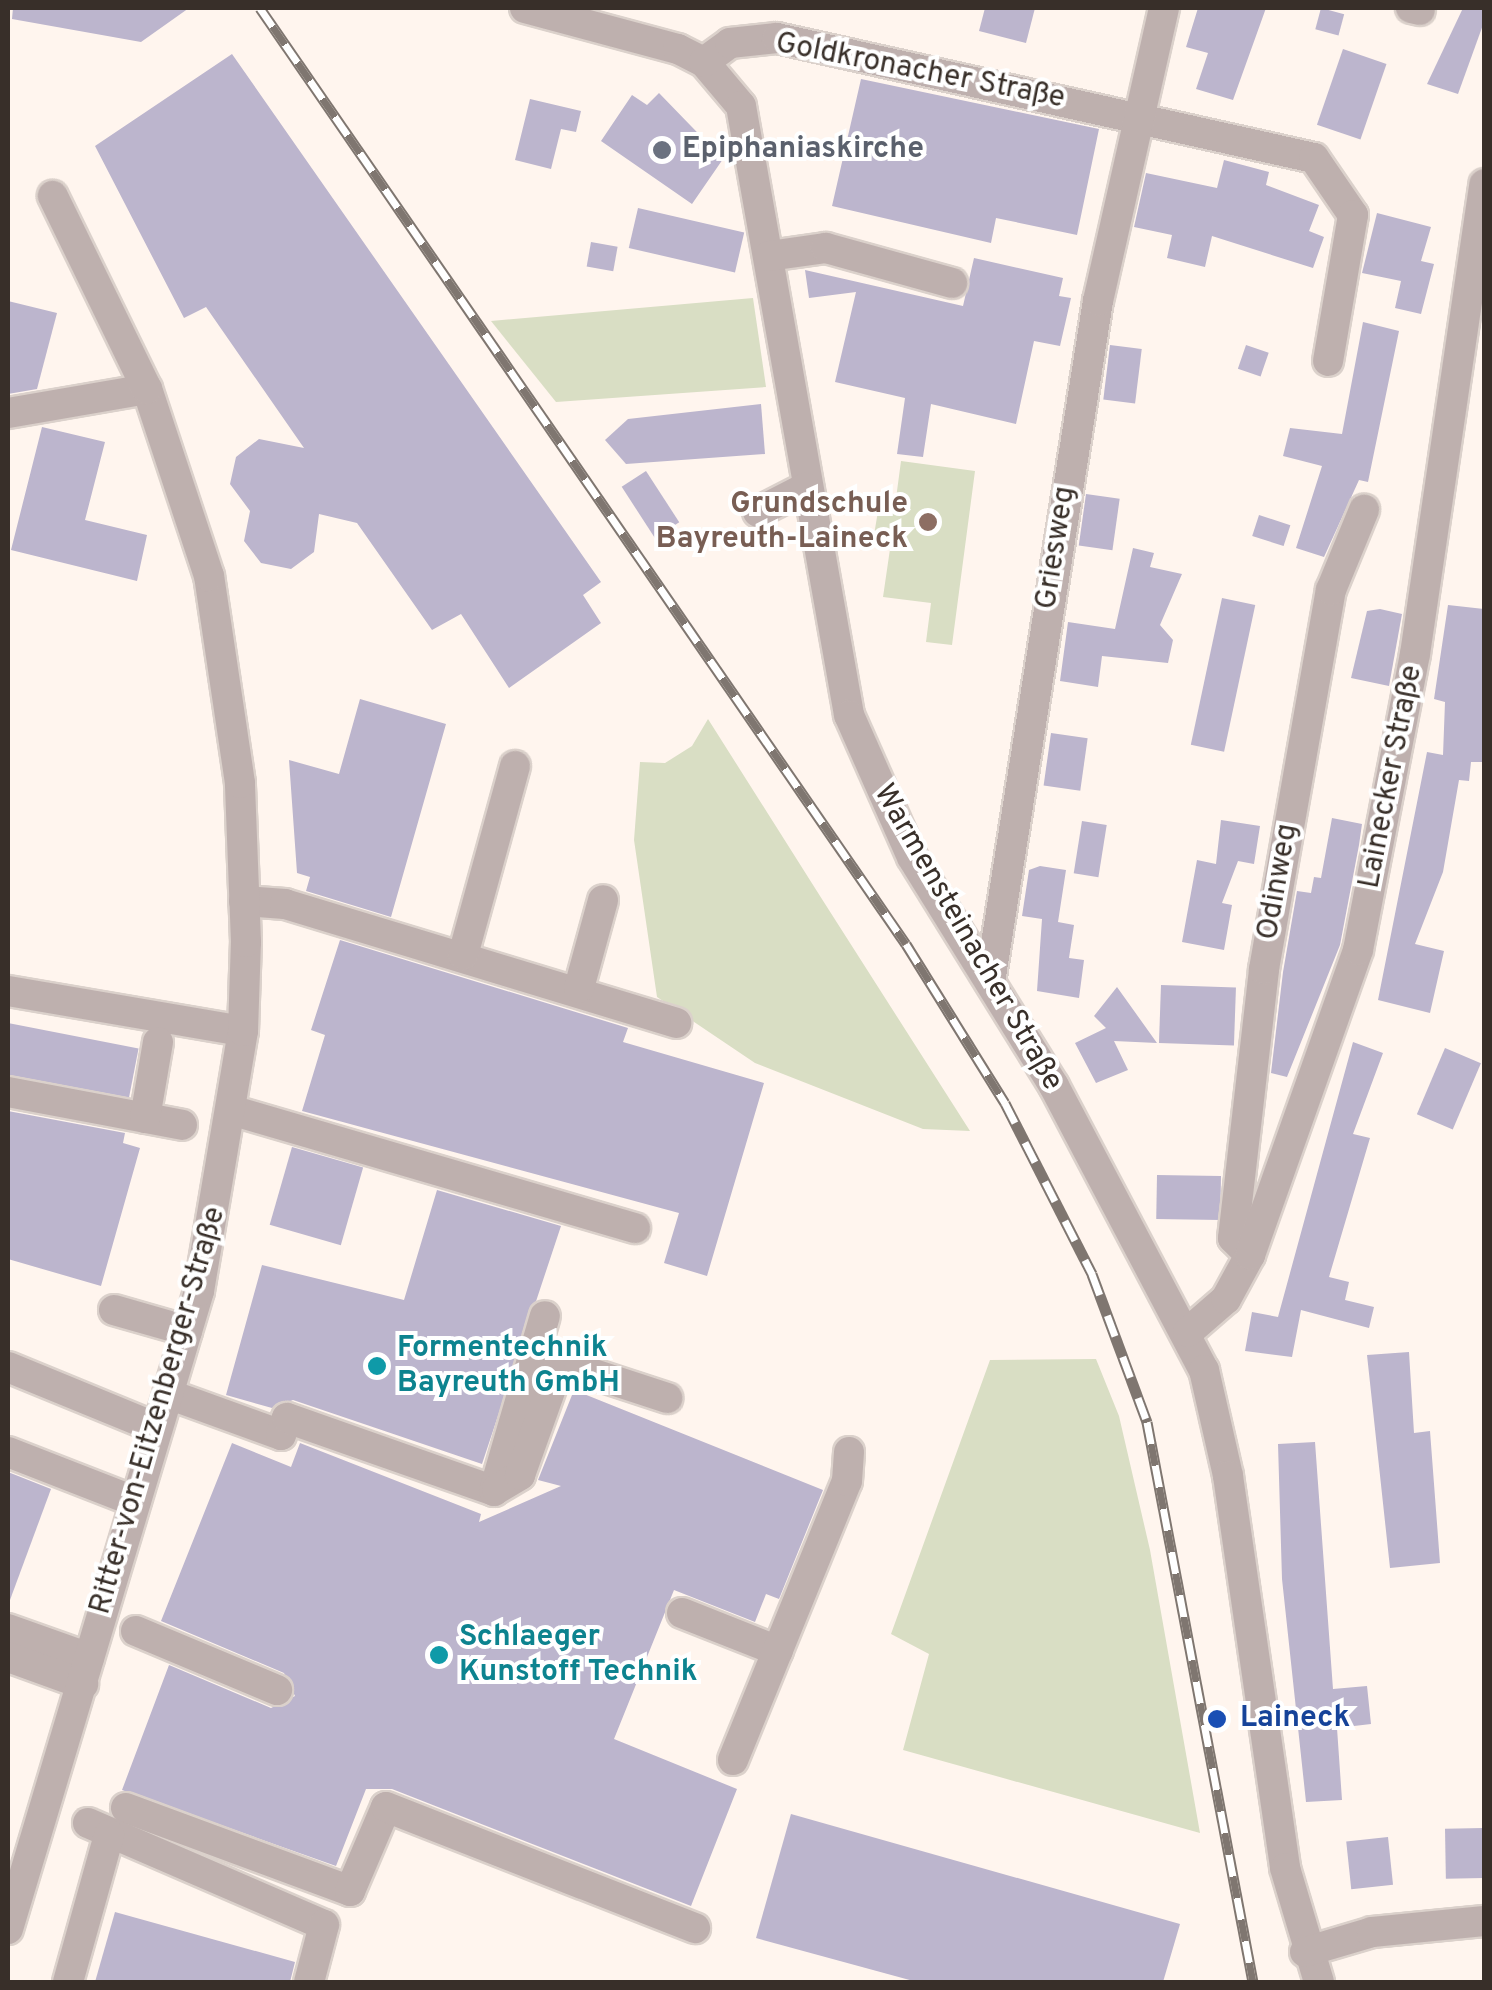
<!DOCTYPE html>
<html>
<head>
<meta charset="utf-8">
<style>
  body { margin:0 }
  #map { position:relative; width:1492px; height:1990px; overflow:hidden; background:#fff5ee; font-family:Overpass,sans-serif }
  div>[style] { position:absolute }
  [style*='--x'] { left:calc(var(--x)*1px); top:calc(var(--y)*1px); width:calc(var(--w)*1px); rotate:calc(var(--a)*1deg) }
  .green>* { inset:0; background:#d9dec4 }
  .building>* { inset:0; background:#bcb5cd; transform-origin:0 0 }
  .roads { filter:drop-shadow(2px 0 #dbd1cb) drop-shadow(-2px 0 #dbd1cb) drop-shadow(0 2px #dbd1cb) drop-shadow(0 -2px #dbd1cb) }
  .minor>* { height:30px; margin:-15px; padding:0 15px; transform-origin:15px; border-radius:15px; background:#beb0ae }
  .rail>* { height:11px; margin-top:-5.5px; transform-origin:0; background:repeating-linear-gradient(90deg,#fff 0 22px,#7f7670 0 44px); box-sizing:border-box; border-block:2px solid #7f7670 }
  .dots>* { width:28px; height:28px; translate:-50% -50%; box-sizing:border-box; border:5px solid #fff; border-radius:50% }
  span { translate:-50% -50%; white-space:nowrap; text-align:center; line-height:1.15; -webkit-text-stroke:8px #fff; paint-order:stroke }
  .street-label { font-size:30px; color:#382f29 }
  .worship-label { font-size:30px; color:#5b616d; font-weight:700 }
  .left { translate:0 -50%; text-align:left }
  .education-label { font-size:30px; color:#785e54; font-weight:700 }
  .right { translate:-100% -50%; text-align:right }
  .culture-label { font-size:30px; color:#0d838f; font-weight:700 }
  .transit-label { font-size:30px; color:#164399; font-weight:700 }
  .frame { position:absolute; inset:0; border:10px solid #382f29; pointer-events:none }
</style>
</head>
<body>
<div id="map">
  <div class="green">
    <div style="clip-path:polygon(753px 298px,766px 387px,556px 402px,491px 321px)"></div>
    <div style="clip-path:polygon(901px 461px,975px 471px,952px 645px,926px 642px,931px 603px,883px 597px,890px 549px,873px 541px,878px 511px,895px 506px)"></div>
    <div style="clip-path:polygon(708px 719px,820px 896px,970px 1131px,923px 1129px,755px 1063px,657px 997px,634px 840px,640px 762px,665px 763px,692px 746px)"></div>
    <div style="clip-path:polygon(1096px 1359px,1119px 1416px,1150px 1550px,1200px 1833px,903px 1750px,929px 1654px,891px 1634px,990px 1360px)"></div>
  </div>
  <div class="building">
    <div style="clip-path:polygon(13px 8px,189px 8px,141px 42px,12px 19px)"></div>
    <div style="clip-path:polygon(985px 8px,1035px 8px,1026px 43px,979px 31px)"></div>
    <div style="clip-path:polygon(1198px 8px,1266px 8px,1233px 100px,1196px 89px,1208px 53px,1186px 47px)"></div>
    <div style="left:1321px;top:8px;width:24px;height:22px;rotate:15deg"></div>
    <div style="clip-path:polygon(1463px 8px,1484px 8px,1484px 22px,1458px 94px,1427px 84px)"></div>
    <div style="left:1343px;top:49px;width:46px;height:80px;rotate:19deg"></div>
    <div style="clip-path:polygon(232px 54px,601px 582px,583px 595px,601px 623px,509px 688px,461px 614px,432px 630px,357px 523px,319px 514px,314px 552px,291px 569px,261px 563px,244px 541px,250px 511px,230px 484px,236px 457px,259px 439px,304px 448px,206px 307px,184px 318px,95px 146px)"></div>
    <div style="clip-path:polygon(861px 79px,1099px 129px,1077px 235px,996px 218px,991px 243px,832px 206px)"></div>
    <div style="clip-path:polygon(659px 93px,723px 159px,692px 204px,601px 141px,632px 95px,647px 105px)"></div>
    <div style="clip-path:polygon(530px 99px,581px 111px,576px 132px,561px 129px,551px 169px,515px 160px)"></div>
    <div style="clip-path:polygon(1224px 160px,1269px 172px,1266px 185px,1319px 205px,1309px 231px,1324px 237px,1313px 268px,1212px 236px,1205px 267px,1167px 258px,1172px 235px,1134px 227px,1146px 173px,1217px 188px)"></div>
    <div style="left:638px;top:208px;width:109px;height:41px;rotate:13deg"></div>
    <div style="clip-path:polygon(1377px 213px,1431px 227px,1421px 261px,1434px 264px,1421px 314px,1395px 308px,1401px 281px,1362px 273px)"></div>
    <div style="left:591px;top:242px;width:27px;height:25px;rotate:10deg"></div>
    <div style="clip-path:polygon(974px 258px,1063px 278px,1059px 296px,1071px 298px,1060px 346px,1034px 341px,1016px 424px,931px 404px,923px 457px,897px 454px,905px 398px,835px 382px,856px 292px,809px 298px,805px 270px,963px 306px)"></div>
    <div style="clip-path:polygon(8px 301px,57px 313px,37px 389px,8px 394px)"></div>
    <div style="clip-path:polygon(1363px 322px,1399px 331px,1368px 482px,1359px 480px,1324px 557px,1296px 548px,1322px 466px,1283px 456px,1290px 428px,1342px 434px)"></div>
    <div style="left:1110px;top:345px;width:32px;height:55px;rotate:7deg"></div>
    <div style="left:1246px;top:345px;width:24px;height:25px;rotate:19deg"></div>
    <div style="clip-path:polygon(761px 404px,765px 454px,626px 464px,605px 440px,628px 419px)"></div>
    <div style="clip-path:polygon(42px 427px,105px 442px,85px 520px,147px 535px,137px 581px,11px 550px)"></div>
    <div style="left:646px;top:471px;width:61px;height:29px;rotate:57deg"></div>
    <div style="left:1086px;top:494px;width:34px;height:52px;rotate:8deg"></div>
    <div style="left:1259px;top:515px;width:33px;height:22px;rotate:18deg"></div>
    <div style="clip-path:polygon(1133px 548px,1154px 553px,1150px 567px,1182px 574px,1160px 625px,1173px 640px,1168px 663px,1102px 656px,1098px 687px,1060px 681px,1068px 622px,1115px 629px)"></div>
    <div style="left:1222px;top:598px;width:34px;height:150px;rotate:12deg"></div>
    <div style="clip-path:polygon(1448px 605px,1484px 609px,1484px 762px,1471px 762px,1469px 781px,1459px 780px,1443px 872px,1415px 944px,1444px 951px,1430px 1013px,1378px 1000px,1427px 752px,1443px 755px,1445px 702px,1434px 699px)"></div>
    <div style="clip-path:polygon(1380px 609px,1402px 614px,1389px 686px,1351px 678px,1367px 611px)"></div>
    <div style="clip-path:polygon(360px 699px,446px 724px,391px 917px,306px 891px,310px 877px,297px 873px,289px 760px,339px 774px)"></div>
    <div style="left:1051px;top:733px;width:37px;height:53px;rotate:8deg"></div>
    <div style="clip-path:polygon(1332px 818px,1362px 824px,1359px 845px,1340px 945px,1287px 1077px,1271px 1073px,1283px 972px,1297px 891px,1311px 893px,1314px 877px,1321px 878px)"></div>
    <div style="clip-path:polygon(1221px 820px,1260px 826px,1254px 864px,1238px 861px,1222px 903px,1232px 905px,1224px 950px,1182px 942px,1197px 860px,1216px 864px)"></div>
    <div style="left:1082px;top:821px;width:25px;height:53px;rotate:9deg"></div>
    <div style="clip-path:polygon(1040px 866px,1066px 870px,1058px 922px,1074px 925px,1069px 958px,1084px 960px,1079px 998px,1037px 991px,1042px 919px,1022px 916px,1029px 870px)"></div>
    <div style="clip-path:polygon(340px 940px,628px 1028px,623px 1042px,764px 1083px,707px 1276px,664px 1263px,679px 1213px,302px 1111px,325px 1035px,311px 1030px)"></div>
    <div style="left:1161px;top:985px;width:75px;height:58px;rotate:2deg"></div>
    <div style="clip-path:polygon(1117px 987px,1157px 1043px,1114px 1041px,1128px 1070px,1096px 1083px,1075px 1043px,1106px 1028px,1094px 1016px)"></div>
    <div style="left:8px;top:1023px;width:133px;height:51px;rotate:11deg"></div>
    <div style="clip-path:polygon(1353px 1042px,1383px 1053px,1353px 1134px,1370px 1138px,1329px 1277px,1349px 1282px,1345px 1300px,1374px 1307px,1369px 1328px,1301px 1310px,1292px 1357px,1245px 1351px,1252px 1312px,1278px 1317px)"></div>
    <div style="left:1445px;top:1048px;width:39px;height:72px;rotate:23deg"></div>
    <div style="clip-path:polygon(8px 1111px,125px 1133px,123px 1143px,140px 1148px,101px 1286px,8px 1259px)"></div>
    <div style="left:292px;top:1147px;width:74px;height:81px;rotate:16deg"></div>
    <div style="left:1157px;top:1175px;width:64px;height:44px;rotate:1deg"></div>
    <div style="clip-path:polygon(437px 1190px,561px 1226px,482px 1464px,293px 1400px,272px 1408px,226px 1395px,262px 1265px,404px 1300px)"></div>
    <div style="clip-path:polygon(1409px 1352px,1414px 1433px,1430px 1431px,1440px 1563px,1390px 1568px,1367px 1355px)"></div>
    <div style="clip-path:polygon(574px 1390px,823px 1490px,779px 1599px,766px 1594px,755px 1622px,674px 1590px,614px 1739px,737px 1789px,691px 1906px,392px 1789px,366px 1789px,336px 1866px,122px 1790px,169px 1665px,271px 1708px,295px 1696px,284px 1673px,161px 1621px,232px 1443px,291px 1467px,300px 1443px,481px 1514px,479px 1522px,561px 1486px,538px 1480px)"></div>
    <div style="clip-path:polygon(1315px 1442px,1333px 1689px,1367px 1686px,1371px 1724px,1337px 1728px,1342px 1800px,1306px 1802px,1282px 1579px,1278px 1444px)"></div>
    <div style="clip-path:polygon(8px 1472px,51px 1489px,10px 1600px,8px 1600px)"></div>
    <div style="clip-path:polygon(791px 1814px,1180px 1924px,1163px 1982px,917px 1982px,756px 1938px)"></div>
    <div style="left:1483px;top:1828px;width:50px;height:38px;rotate:89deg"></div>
    <div style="left:1388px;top:1837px;width:48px;height:42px;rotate:84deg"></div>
    <div style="clip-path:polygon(115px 1912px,295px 1962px,290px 1982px,95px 1982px)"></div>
  </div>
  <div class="roads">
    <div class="minor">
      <div style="--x:525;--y:8;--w:158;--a:15"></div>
      <div style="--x:678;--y:49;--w:29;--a:27"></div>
      <div style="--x:704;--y:62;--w:57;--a:49.9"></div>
      <div style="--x:741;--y:106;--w:619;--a:79.94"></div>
      <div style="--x:849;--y:715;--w:155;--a:66.1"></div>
      <div style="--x:912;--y:857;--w:269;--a:58.2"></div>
      <div style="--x:1054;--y:1086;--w:321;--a:62.2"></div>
      <div style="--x:1204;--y:1370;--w:109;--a:77.2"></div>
      <div style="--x:1228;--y:1476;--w:396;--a:81.7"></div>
      <div style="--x:1285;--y:1868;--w:119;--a:73.4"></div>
      <div style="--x:1411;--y:8;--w:9;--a:13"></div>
      <div style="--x:704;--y:62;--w:32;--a:-36"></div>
      <div style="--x:730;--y:43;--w:47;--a:-6.1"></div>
      <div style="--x:777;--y:38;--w:550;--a:12.6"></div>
      <div style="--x:1314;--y:158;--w:69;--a:55.6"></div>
      <div style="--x:1353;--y:215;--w:148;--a:99.7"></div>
      <div style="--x:769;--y:256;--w:58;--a:-8"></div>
      <div style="--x:826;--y:248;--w:131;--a:15.5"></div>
      <div style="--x:8;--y:413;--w:141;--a:-9.8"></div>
      <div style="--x:758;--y:512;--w:53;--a:-27.1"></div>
      <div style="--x:244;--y:901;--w:41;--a:4.2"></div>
      <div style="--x:285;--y:904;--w:409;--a:16.9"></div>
      <div style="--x:463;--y:955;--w:196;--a:-74.6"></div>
      <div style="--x:990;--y:982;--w:690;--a:-80.99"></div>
      <div style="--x:1098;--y:301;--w:300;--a:-77.3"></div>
      <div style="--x:579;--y:988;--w:91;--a:-74.7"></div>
      <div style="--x:8;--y:991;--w:238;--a:9.7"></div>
      <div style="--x:8;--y:1092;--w:177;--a:10.7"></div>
      <div style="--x:231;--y:1110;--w:421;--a:16.3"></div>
      <div style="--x:145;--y:1118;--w:77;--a:-80.3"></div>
      <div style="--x:1250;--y:1255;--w:24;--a:-135"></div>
      <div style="--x:1233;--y:1238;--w:271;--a:-83.4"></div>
      <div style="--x:1264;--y:969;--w:385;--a:-80"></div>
      <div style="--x:1331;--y:590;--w:87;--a:-67.6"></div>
      <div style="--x:114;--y:1310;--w:76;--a:16"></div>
      <div style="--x:1188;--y:1332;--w:50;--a:-41"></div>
      <div style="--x:1226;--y:1299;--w:50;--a:-61.4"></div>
      <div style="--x:1250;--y:1255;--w:324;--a:-70.5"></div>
      <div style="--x:1358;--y:950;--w:301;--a:-79.1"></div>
      <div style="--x:1415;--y:654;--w:475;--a:-81.6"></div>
      <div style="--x:8;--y:1367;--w:161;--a:22.3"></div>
      <div style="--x:168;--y:1394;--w:120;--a:19.9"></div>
      <div style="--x:281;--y:1435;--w:18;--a:-71"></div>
      <div style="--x:287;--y:1418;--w:219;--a:19.4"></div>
      <div style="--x:494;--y:1491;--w:182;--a:-73.8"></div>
      <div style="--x:8;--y:1452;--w:137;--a:21.3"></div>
      <div style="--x:497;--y:1489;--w:27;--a:-31"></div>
      <div style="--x:520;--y:1475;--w:119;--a:-70.3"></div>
      <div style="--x:560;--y:1363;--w:113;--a:18.1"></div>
      <div style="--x:682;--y:1613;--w:103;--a:21.6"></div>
      <div style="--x:8;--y:1629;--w:86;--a:19.7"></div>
      <div style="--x:136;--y:1631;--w:153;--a:22.7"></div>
      <div style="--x:8;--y:1657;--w:80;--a:19.8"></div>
      <div style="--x:733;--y:1760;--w:301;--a:-67.8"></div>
      <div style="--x:847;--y:1481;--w:29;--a:-86"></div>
      <div style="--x:126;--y:1808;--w:239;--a:20.3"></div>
      <div style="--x:350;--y:1891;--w:91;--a:-66.8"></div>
      <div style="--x:386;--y:1807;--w:332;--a:21.4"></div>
      <div style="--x:88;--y:1823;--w:257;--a:23.4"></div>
      <div style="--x:324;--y:1925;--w:59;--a:104.7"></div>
      <div style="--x:8;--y:1929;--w:666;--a:-73.33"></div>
      <div style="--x:199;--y:1291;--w:264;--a:-80.4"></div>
      <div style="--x:243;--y:1031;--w:89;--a:-88.1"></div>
      <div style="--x:246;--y:942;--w:159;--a:-92.2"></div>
      <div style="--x:240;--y:783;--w:209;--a:-98.5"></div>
      <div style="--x:209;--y:576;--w:197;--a:-108.3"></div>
      <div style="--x:147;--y:389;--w:215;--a:-116"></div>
      <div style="--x:1305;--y:1952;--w:70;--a:-16.6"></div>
      <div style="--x:1372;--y:1932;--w:113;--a:-5.6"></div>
      <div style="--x:68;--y:1982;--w:153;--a:-74.4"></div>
    </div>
  </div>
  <div class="rail">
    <div style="--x:260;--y:8;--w:1137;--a:55.39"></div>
    <div style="--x:906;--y:944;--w:187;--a:58.1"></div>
    <div style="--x:1005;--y:1103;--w:192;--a:63"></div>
    <div style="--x:1092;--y:1274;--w:158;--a:69.6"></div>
    <div style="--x:1147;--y:1422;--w:570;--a:79.28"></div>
  </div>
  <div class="dots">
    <div style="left:662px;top:150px;background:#6b7280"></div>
    <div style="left:928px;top:522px;background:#8d6e63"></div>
    <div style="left:377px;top:1366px;background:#0f9aa8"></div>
    <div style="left:439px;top:1655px;background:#0f9aa8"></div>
    <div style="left:1217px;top:1719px;background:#1a4fb4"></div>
  </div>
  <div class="street-label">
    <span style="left:920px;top:72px;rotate:11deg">Goldkronacher Straße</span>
    <span style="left:1057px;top:548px;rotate:-81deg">Griesweg</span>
    <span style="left:1392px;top:777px;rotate:-79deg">Lainecker Straße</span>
    <span style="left:1279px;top:882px;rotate:-80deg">Odinweg</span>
    <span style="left:967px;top:938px;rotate:60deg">Warmensteinacher Straße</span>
    <span style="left:159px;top:1411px;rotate:-74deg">Ritter-von-Eitzenberger-Straße</span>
  </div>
  <div class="worship-label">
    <span class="left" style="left:682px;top:150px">Epiphaniaskirche</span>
  </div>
  <div class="education-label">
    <span class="right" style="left:908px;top:522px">Grundschule<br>Bayreuth-Laineck</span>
  </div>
  <div class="culture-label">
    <span class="left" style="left:397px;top:1366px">Formentechnik<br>Bayreuth GmbH</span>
    <span class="left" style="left:459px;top:1655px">Schlaeger<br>Kunstoff Technik</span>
  </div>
  <div class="transit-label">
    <span class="left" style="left:1240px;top:1719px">Laineck</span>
  </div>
  <div class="frame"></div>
</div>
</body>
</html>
